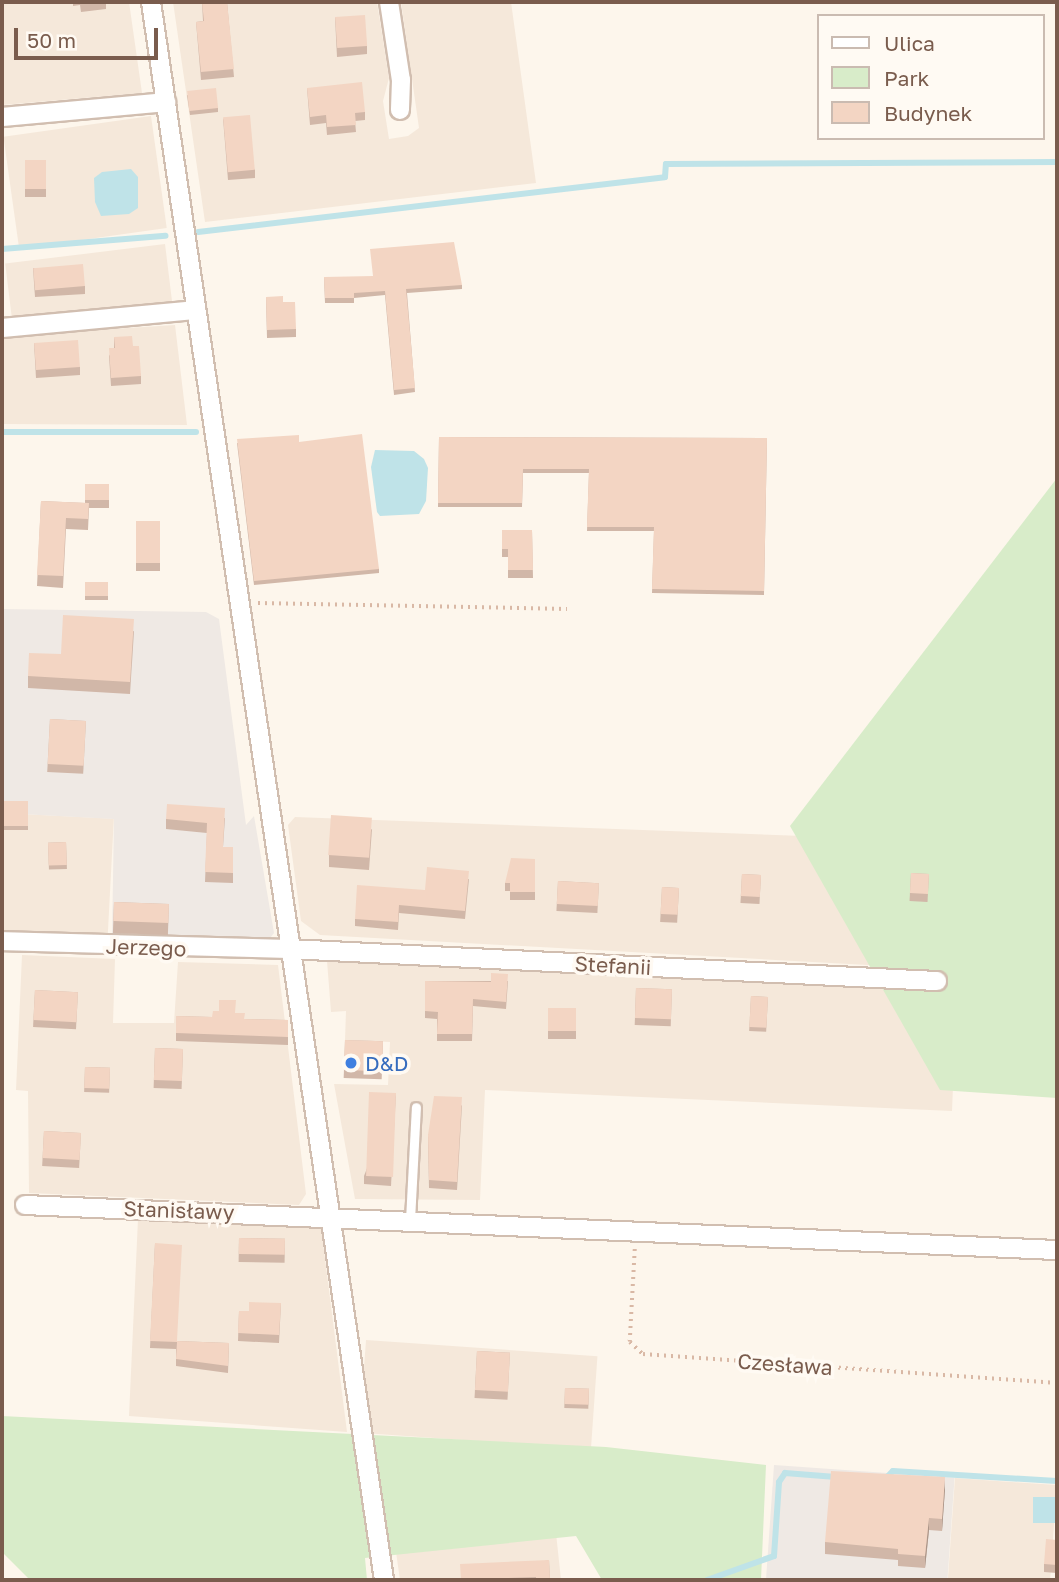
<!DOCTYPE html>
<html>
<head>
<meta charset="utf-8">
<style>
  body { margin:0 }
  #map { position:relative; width:1059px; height:1582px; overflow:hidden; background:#fdf6ec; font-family:"Golos Text",sans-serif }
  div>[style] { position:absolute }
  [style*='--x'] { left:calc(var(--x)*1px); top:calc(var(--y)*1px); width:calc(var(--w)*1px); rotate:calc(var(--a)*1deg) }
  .residential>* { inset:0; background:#f5e8da; transform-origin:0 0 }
  .industrial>* { inset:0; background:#efe9e4; transform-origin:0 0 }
  .green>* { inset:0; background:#d8ecc9 }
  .water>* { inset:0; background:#bfe3e8; transform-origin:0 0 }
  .stream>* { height:6px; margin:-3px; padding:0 3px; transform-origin:3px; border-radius:3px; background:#bfe3e8 }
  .path>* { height:3.5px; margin-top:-1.75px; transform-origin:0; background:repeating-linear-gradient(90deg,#d9b8a5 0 2px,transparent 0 7px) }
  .roads { filter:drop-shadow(2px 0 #d1beb0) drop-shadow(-2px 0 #d1beb0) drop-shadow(0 2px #d1beb0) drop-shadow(0 -2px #d1beb0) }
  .lane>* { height:9px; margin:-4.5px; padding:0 4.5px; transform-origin:4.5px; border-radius:4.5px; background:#fff }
  .street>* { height:18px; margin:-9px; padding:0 9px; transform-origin:9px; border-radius:9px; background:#fff }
  .wall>* { inset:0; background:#d1b7a8; transform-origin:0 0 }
  .shaded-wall>* { inset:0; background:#aa9588 }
  .building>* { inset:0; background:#f3d5c3; transform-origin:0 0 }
  .dots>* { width:19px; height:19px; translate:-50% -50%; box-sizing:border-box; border:4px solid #fffaf3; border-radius:50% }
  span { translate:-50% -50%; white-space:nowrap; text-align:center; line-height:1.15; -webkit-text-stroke:7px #fffaf3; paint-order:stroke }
  .street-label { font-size:21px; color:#7a5c4d }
  .shop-label { font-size:21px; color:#366cbe }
  .left { translate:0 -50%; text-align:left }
  .frame { position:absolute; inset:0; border:4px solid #7a5c4d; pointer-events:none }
  .legend { position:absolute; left:817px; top:14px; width:228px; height:126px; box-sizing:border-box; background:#fffaf3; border:2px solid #cabbb1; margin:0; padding:9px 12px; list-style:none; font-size:21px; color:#7a5c4d }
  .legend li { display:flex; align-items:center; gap:14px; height:35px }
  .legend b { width:35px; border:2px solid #cabbb1 }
  .scale { position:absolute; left:14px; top:28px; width:144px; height:32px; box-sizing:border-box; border:4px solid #7a5c4d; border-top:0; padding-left:9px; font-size:21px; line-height:24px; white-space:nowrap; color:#7a5c4d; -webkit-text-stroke:5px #fffaf3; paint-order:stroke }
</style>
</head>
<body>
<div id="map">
  <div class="residential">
    <div style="clip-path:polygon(2px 2px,129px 2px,142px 93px,2px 105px)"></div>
    <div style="clip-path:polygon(173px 2px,377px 2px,389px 78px,383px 101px,389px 139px,408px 136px,419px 128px,401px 2px,511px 2px,536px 183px,205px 222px)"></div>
    <div style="left:151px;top:116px;width:113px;height:149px;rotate:82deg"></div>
    <div style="left:165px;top:244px;width:58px;height:161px;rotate:83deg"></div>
    <div style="clip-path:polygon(175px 325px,187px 425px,2px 424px,2px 336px)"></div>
    <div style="left:2px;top:813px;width:112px;height:119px;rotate:3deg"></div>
    <div style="clip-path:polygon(295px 817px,965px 842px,960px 970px,320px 935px,301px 921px,288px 825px)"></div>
    <div style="clip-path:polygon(22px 955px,115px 959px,113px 1023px,174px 1023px,178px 962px,278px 965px,306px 1194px,299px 1205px,29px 1193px,28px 1091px,16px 1090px)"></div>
    <div style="clip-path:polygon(327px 961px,957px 989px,952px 1111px,485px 1090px,480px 1200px,355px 1199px,334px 1084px,388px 1085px,390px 1042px,345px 1040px,346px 1011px,331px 1012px)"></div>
    <div style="clip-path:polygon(138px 1219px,321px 1227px,347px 1432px,129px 1416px)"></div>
    <div style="left:366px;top:1340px;width:232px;height:93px;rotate:4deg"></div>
    <div style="left:955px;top:1478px;width:102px;height:102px;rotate:4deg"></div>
    <div style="clip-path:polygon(556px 1533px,561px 1580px,400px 1580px,396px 1552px)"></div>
  </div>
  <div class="industrial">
    <div style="clip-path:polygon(2px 609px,206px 612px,219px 619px,246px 825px,254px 816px,274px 933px,267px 942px,112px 937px,114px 819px,2px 813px)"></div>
    <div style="left:774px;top:1465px;width:181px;height:115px;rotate:4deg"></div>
  </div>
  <div class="green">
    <div style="clip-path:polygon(1057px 478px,1057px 1098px,940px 1090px,790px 826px)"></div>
    <div style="clip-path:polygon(2px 1416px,606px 1447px,766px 1465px,761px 1580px,602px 1580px,576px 1536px,365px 1558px,367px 1580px,30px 1580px,2px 1552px)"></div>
  </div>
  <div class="water">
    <div style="clip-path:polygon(131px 169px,138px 177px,138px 208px,129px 214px,101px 216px,95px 202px,94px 178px,102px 172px)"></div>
    <div style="clip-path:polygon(375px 450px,414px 451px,424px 459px,428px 468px,426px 501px,419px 514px,380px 516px,377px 512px,371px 467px)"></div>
    <div style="left:1033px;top:1497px;width:24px;height:26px"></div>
  </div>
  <div class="stream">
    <div style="--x:198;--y:232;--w:470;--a:-6.7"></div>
    <div style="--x:665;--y:177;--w:13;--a:-86"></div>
    <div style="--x:666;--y:164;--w:391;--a:-0.3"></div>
    <div style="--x:2;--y:249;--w:164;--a:-4.6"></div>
    <div style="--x:2;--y:432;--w:194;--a:0"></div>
    <div style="--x:885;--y:1479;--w:11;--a:-45"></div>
    <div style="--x:893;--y:1471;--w:164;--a:3.5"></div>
    <div style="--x:707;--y:1580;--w:71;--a:-19.7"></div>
    <div style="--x:774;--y:1556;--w:74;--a:-86.1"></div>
    <div style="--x:779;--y:1482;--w:11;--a:-56"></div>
    <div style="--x:785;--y:1473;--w:51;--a:4.5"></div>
  </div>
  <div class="path">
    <div style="--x:258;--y:603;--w:309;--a:1.1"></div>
    <div style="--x:635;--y:1249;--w:93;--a:93.1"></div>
    <div style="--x:630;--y:1342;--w:18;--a:43"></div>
    <div style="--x:643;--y:1354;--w:415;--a:4"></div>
  </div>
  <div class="roads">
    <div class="lane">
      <div style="--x:410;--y:1220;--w:113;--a:-87"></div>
    </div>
    <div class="street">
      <div style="--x:151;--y:2;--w:1595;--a:81.6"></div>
      <div style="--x:389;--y:2;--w:79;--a:81.3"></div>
      <div style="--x:401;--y:80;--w:30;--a:92"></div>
      <div style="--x:2;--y:117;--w:165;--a:-5.2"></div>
      <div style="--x:2;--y:328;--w:195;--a:-5.3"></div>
      <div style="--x:2;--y:941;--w:287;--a:1.6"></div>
      <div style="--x:289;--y:949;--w:649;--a:2.83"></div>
      <div style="--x:25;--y:1205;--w:1033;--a:2.5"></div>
    </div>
  </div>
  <div class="wall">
    <div style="clip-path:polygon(73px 2px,106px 2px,106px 9px,81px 12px,80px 5px,73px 6px)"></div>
    <div style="clip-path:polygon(202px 2px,227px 2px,234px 77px,201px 80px,196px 22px,203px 21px)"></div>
    <div style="clip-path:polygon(335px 17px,367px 46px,367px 54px,337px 57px)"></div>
    <div style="clip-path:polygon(307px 88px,365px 112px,365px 120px,355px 121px,356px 132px,327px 135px,326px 123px,310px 125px)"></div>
    <div style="clip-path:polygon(187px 95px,218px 108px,218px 112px,190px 115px)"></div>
    <div style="clip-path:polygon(223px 118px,255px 170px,255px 178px,228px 180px)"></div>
    <div style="left:46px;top:160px;width:37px;height:21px;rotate:90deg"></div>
    <div style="clip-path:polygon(33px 268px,85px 286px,85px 294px,35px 297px)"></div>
    <div style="clip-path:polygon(324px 277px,462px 285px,462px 289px,407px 293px,415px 392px,394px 395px,385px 295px,354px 298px,354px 303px,325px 303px)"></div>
    <div style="clip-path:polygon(266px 297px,283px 302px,296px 329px,296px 337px,267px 338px)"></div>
    <div style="clip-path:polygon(114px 337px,133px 346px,141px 376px,141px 384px,111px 386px,109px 356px,114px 348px)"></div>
    <div style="clip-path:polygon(34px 343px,80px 367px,80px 375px,36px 378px)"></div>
    <div style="clip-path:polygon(439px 437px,767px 438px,764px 595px,652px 593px,654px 531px,587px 531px,589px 473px,523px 473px,522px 507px,438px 507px)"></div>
    <div style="clip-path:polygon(299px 442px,379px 569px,379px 573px,254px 585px,237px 443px)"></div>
    <div style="clip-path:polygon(85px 484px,109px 484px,109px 508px,89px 508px,88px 530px,66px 529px,63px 588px,37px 586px,41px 501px,85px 503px)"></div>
    <div style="left:136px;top:521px;width:24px;height:50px"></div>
    <div style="clip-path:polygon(502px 530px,532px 530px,533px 578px,508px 578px,508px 557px,502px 557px)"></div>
    <div style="left:85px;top:582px;width:23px;height:18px"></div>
    <div style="clip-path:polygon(134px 631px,130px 694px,28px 688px,28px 676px,61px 654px)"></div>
    <div style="left:50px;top:719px;width:36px;height:53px;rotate:3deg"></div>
    <div style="left:2px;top:801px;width:26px;height:29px"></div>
    <div style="clip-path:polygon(225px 818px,223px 847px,233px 847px,233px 883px,205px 882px,207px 833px,166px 829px,166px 819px)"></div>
    <div style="clip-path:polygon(372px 829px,369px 870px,329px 867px,329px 855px)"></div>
    <div style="left:66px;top:842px;width:27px;height:18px;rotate:88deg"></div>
    <div style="clip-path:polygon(535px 859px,535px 900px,510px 900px,510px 891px,505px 891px,505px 883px)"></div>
    <div style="left:911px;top:873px;width:18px;height:28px;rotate:3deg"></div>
    <div style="left:742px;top:874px;width:19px;height:29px;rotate:3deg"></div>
    <div style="clip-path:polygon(469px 879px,465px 919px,399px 913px,398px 930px,355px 926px,355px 919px,425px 890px)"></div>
    <div style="left:558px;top:881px;width:41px;height:30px;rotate:3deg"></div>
    <div style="left:662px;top:887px;width:17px;height:35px;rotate:3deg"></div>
    <div style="left:114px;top:902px;width:55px;height:31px;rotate:2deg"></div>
    <div style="clip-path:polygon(425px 981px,508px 981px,506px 1009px,473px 1006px,472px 1041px,437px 1041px,437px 1019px,425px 1018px)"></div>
    <div style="left:636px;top:988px;width:36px;height:37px;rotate:2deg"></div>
    <div style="left:35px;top:990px;width:43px;height:37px;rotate:3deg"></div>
    <div style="left:751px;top:996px;width:17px;height:35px;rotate:3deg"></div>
    <div style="left:548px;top:1008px;width:28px;height:31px"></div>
    <div style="clip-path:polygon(235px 1013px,244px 1019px,288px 1020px,288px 1045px,176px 1041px,176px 1016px,212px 1017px)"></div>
    <div style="left:345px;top:1040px;width:38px;height:38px;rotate:2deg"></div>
    <div style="left:155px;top:1048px;width:28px;height:40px;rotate:2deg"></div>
    <div style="left:85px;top:1067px;width:25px;height:25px;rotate:2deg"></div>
    <div style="clip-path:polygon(396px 1093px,391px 1186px,364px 1184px,364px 1176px)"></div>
    <div style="clip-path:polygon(462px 1105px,457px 1190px,429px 1188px,428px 1135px)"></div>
    <div style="left:44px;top:1131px;width:37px;height:35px;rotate:3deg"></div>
    <div style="left:239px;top:1238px;width:46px;height:24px;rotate:1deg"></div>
    <div style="clip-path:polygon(155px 1243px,177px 1341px,229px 1343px,228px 1373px,176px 1366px,176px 1349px,150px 1348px)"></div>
    <div style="clip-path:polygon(281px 1303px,279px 1343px,238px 1341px,239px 1311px,249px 1311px)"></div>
    <div style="left:477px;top:1351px;width:33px;height:47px;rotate:3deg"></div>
    <div style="left:565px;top:1388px;width:24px;height:20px;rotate:2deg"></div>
    <div style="clip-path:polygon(945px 1489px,942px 1531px,929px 1530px,925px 1568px,898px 1566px,898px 1560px,825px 1554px,825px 1542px)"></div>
    <div style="clip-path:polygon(1057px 1540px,1057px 1573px,1044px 1572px,1044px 1564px)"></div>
    <div style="clip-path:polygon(549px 1560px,550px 1580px,460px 1580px)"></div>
  </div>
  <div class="shaded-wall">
    <div style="clip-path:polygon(945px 1477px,945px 1489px,942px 1531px,942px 1519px)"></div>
    <div style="clip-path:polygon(929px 1518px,929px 1530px,925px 1568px,925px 1556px)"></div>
  </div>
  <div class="building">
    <div style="clip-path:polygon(81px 2px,103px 2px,81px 4px)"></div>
    <div style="clip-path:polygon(202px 2px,227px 2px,234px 69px,201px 72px,196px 22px,204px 21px)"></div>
    <div style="left:365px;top:15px;width:31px;height:30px;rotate:86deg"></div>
    <div style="clip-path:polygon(362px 82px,365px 112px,355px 113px,356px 125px,327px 127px,326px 115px,310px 117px,307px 88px)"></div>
    <div style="left:216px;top:88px;width:20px;height:29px;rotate:84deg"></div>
    <div style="left:250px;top:115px;width:55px;height:27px;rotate:85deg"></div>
    <div style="left:46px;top:160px;width:29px;height:21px;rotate:90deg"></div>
    <div style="clip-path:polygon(454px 242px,462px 285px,406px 289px,415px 388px,394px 390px,385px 291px,354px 293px,354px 298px,325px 298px,324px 277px,373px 276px,370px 249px)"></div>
    <div style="left:83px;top:264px;width:22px;height:50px;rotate:85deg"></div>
    <div style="clip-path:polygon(283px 296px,283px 302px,295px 302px,296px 329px,267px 330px,266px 297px)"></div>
    <div style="clip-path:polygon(132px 336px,133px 346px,139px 346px,141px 376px,111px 378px,109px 348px,115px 348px,114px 337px)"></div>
    <div style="left:78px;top:340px;width:27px;height:44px;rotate:86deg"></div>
    <div style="clip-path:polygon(362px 434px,379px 569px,254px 581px,237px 439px,299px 435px,299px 442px)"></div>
    <div style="clip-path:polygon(439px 437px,767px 438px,764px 591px,652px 589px,654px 527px,587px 527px,589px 469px,523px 469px,522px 503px,438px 503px)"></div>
    <div style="left:85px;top:484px;width:24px;height:16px"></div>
    <div style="clip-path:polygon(41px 501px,89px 503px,88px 519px,66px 518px,63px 576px,37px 575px)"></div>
    <div style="left:136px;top:521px;width:24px;height:42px"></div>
    <div style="clip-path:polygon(502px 530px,532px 530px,533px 570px,508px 570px,508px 549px,502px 549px)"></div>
    <div style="left:85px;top:582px;width:23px;height:14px"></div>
    <div style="clip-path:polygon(63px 615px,134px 619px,130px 682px,28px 676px,29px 653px,61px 654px)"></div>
    <div style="left:50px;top:719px;width:36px;height:45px;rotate:3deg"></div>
    <div style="left:2px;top:801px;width:26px;height:25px"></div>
    <div style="clip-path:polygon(167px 804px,225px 808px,223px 847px,233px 847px,233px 873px,205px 872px,207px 823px,166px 819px)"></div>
    <div style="left:331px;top:815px;width:41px;height:40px;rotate:4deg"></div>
    <div style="left:66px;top:842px;width:23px;height:18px;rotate:88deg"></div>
    <div style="clip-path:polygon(511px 858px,535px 859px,535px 892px,510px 892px,510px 883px,505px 883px)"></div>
    <div style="clip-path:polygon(427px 867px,469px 871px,465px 911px,399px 905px,398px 922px,355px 919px,357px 885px,425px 890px)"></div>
    <div style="left:911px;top:873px;width:18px;height:20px;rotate:3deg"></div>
    <div style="left:742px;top:874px;width:19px;height:22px;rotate:3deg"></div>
    <div style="left:558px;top:881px;width:41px;height:23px;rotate:3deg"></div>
    <div style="left:662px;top:887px;width:17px;height:27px;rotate:3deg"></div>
    <div style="left:114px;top:902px;width:55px;height:19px;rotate:2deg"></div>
    <div style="clip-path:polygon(491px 973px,508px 974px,506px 1002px,473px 999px,472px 1034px,437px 1034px,438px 1012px,425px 1011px,425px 981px,491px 982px)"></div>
    <div style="left:636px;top:988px;width:36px;height:30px;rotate:2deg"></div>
    <div style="left:35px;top:990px;width:43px;height:30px;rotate:3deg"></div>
    <div style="left:751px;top:996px;width:17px;height:31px;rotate:3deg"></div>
    <div style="clip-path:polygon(219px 1000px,236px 1000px,235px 1013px,245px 1013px,244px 1019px,288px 1020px,288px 1037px,176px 1033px,176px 1016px,212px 1017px,213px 1011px,219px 1011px)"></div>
    <div style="left:548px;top:1008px;width:28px;height:23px"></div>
    <div style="left:345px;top:1040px;width:38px;height:30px;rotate:2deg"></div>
    <div style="left:155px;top:1048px;width:28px;height:32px;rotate:2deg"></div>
    <div style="left:85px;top:1067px;width:25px;height:21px;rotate:2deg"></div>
    <div style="left:369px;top:1092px;width:27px;height:84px;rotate:2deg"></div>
    <div style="clip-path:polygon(434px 1096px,462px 1097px,457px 1182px,429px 1180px,428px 1135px)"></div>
    <div style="left:44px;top:1131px;width:37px;height:27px;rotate:3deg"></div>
    <div style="left:239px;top:1238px;width:46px;height:16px;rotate:1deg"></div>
    <div style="clip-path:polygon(155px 1243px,182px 1245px,177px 1341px,229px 1343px,228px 1366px,176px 1359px,177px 1342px,150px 1341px)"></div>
    <div style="clip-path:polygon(249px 1302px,281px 1303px,279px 1335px,238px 1333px,239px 1311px,249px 1311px)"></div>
    <div style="left:477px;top:1351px;width:33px;height:39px;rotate:3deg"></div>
    <div style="left:565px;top:1388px;width:24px;height:16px;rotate:2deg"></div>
    <div style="clip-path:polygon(831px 1471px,945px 1477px,942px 1519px,929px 1518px,925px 1556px,898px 1554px,898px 1549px,825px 1542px)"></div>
    <div style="clip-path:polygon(1046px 1539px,1057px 1540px,1057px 1565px,1044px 1564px)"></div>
    <div style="clip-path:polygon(549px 1560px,550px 1580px,536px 1580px,536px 1577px,461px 1580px,460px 1564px)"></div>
  </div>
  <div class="dots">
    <div style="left:351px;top:1063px;background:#3f7fe0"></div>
  </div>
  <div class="street-label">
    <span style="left:146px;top:947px;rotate:2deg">Jerzego</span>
    <span style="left:613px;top:965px;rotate:3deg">Stefanii</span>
    <span style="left:179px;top:1210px;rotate:2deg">Stanisławy</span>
    <span style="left:785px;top:1364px;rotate:4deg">Czesława</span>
  </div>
  <div class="shop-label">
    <span class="left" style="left:365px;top:1063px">D&amp;D</span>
  </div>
  <div class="frame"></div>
  <ul class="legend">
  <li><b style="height:9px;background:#fff"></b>Ulica</li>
  <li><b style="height:19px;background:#d8ecc9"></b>Park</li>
  <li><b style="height:19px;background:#f3d5c3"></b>Budynek</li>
  </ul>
  <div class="scale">50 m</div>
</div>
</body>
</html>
